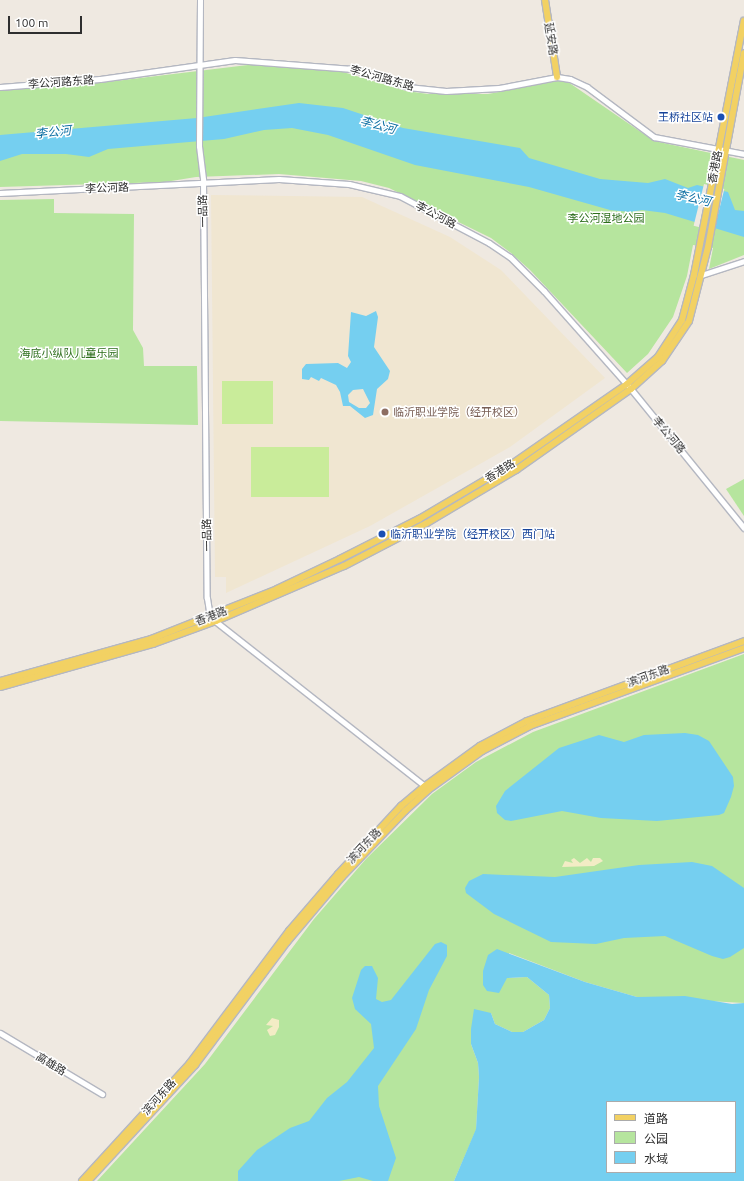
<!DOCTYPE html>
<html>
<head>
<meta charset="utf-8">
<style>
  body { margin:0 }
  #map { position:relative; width:744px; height:1181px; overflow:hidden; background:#efe9e1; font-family:Ubuntu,"Noto Sans SC",sans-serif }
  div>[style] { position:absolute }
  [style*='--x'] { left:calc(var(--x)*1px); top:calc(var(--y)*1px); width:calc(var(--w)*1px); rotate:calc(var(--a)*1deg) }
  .education>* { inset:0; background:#f0e6d1 }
  .green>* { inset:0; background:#b6e59e }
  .sand>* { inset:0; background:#f3ecc5 }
  .pitch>* { inset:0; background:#c9ec9a; transform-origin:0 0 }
  .water>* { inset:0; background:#75cff0 }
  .pier>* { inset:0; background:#efe9e1; transform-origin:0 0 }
  .roads { filter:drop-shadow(1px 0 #b4b7c1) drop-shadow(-1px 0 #b4b7c1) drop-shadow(0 1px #b4b7c1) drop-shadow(0 -1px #b4b7c1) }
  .minor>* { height:5px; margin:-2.5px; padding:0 2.5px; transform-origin:2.5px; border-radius:2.5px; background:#fff }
  .major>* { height:6px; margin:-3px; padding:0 3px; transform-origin:3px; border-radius:3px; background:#f2d163 }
  .dots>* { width:11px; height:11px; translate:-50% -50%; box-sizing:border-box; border:2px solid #fff; border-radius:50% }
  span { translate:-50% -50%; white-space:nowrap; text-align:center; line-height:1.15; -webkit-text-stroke:3px #fff; paint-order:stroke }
  .street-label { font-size:11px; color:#2e2e2e }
  .transit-label { font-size:11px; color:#164399 }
  .right { translate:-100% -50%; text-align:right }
  .left { translate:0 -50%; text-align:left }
  .park-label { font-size:11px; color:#2c6e1b }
  .education-label { font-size:11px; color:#785e54 }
  .water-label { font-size:12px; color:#0d6fa3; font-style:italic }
  .legend { position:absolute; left:606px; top:1101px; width:130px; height:72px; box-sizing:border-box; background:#fff; border:1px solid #ababab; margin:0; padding:5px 7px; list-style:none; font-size:12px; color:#2e2e2e }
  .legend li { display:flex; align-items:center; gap:8px; height:20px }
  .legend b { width:20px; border:1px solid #ababab }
  .scale { position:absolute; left:8px; top:16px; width:74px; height:18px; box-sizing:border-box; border:2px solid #2e2e2e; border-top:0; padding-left:5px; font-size:12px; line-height:14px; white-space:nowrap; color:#2e2e2e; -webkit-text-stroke:3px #fff; paint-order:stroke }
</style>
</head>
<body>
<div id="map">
  <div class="education">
    <div style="clip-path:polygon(211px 195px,362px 197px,450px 237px,501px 270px,605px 378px,510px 447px,370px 526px,226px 593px,226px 577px,215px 577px)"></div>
  </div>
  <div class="green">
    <div style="clip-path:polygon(257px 64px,333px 69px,406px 91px,428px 94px,488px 94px,558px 81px,568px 82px,654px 141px,744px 160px,744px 255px,709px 269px,713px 248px,693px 245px,687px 276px,673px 317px,648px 354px,627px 373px,530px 270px,511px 253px,491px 238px,389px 188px,361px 181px,279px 174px,196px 177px,165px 182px,0 187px,0 91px,99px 83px)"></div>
    <div style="clip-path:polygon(54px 199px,54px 213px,134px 214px,133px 330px,143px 348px,144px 366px,197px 366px,198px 425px,0 421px,0 200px)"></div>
    <div style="clip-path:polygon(744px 479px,744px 516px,726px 489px)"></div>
    <div style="clip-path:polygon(744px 654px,744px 1003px,637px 997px,585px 982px,509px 953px,507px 978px,527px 977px,549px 995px,550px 1008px,544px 1020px,523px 1032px,512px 1032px,495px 1024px,491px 1013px,471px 1029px,471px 1044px,478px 1063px,479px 1077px,476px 1130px,454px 1181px,97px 1181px,205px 1064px,314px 919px,366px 859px,432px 794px,476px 762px,533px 732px)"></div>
  </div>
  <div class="sand">
    <div style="clip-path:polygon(574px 858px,580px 863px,587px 858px,591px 862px,593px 858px,600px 858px,603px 861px,594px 866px,562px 867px,565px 861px,573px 863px,571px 860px)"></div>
    <div style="clip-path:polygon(272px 1018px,279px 1020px,279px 1027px,275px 1035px,270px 1036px,267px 1030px,273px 1026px,266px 1025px)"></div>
  </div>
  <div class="pitch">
    <div style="left:273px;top:381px;width:43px;height:51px;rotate:90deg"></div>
    <div style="left:251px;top:447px;width:78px;height:50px"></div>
  </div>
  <div class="water">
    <div style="clip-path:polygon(299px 103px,343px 108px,403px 128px,520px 148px,529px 158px,600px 179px,648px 183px,665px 179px,688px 188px,697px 185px,728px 192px,735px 210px,744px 211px,744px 237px,665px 213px,642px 210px,630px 212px,610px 210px,529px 187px,415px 165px,328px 135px,292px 128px,264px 130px,224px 139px,108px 149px,89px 157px,66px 154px,22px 154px,0 161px,0 135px,197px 118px)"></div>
    <div style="clip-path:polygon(evenodd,376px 311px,378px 317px,374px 347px,390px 371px,388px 379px,377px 389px,373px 415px,365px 418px,350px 406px,343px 406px,340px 392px,336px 385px,321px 378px,319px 381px,311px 377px,309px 380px,302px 379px,302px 369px,306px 364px,338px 363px,347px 368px,351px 362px,348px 356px,351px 312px,366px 316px,376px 311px,363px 389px,370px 403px,366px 408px,359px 408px,349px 402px,348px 395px,353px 390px,363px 389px)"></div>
    <div style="clip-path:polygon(685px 733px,698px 735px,709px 741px,733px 777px,734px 786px,731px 797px,724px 813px,719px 815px,657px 821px,601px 818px,562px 811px,511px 821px,505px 820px,497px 813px,496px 806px,505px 791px,559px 748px,599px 735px,624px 742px,644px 735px)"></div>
    <div style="clip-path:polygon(692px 862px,712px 866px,744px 888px,744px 948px,730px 957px,723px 959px,712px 956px,665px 936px,624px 938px,596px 944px,551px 942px,494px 914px,466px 893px,465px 888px,469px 881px,483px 874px,555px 877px,639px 865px)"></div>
    <div style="clip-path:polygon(441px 942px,447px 945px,447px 956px,429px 990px,416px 1029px,378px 1086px,379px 1106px,396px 1158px,388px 1181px,373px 1181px,359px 1177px,339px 1181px,238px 1181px,238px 1171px,257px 1150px,290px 1128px,309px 1121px,327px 1098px,347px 1082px,374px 1048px,371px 1024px,355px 1009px,352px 998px,361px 970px,365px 966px,372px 966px,378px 978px,376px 999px,382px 1002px,391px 1000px,435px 944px)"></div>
    <div style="clip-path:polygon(evenodd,497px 949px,585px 982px,637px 997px,685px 996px,732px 1004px,744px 1003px,744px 1181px,454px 1181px,476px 1129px,479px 1077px,478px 1063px,471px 1044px,471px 1029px,474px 1009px,491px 1013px,495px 1024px,512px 1032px,523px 1032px,544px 1020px,550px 1008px,549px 995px,527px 977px,507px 978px,499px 993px,487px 991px,483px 985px,483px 971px,488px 955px,497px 949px,607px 1102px,735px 1102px,735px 1172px,607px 1172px,607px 1102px)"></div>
  </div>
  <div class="pier">
    <div style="left:704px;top:184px;width:21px;height:43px;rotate:14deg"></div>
  </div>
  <div class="roads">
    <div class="minor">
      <div style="--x:200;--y:0;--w:146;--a:90.4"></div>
      <div style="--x:199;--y:146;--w:35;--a:83"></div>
      <div style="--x:203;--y:181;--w:417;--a:89.5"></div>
      <div style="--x:207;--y:598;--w:19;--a:81"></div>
      <div style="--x:210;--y:617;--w:273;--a:38.2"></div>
      <div style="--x:0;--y:87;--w:100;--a:-4.6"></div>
      <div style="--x:100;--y:79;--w:136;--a:-8"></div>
      <div style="--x:235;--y:60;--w:118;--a:4.4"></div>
      <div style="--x:353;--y:69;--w:58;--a:18.1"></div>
      <div style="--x:408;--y:87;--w:38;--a:6"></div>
      <div style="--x:446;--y:91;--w:53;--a:-3.2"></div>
      <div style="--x:499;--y:88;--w:59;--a:-10.7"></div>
      <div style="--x:557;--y:77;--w:13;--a:9"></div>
      <div style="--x:570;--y:79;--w:19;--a:25"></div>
      <div style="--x:587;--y:87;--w:84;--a:36.7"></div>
      <div style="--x:654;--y:137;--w:92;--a:10.7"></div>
      <div style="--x:0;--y:193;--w:279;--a:-2.9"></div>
      <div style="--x:279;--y:179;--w:70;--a:4.1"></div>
      <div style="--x:349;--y:184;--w:52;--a:13.2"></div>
      <div style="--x:400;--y:196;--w:101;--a:27.8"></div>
      <div style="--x:489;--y:243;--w:25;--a:34"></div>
      <div style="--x:510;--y:257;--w:48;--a:45"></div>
      <div style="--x:544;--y:291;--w:131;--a:48.4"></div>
      <div style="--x:631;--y:389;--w:179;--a:50.9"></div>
      <div style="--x:701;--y:275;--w:45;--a:-18"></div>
      <div style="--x:0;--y:1033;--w:119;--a:30.9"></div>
    </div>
    <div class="major">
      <div style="--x:545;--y:0;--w:78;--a:81.1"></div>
      <div style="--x:0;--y:681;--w:157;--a:-15.5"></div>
      <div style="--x:151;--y:639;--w:136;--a:-21.6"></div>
      <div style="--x:277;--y:589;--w:70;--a:-25.5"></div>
      <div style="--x:340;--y:559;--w:89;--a:-26.9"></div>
      <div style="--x:419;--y:519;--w:108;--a:-30.6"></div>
      <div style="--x:512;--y:464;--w:140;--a:-34.8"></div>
      <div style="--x:627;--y:384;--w:41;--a:-41.1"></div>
      <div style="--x:658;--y:357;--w:44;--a:-57"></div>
      <div style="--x:682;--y:320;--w:47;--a:-75.1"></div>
      <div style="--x:694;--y:275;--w:259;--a:-78.9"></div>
      <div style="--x:0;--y:687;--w:159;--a:-15.7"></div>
      <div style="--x:153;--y:644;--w:67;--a:-20.1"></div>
      <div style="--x:216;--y:621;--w:139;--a:-23.3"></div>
      <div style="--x:344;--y:566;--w:93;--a:-27.4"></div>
      <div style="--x:427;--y:523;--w:104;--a:-30.8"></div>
      <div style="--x:516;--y:470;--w:141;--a:-35.2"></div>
      <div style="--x:631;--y:389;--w:42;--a:-42.1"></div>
      <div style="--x:662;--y:361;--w:48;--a:-56"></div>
      <div style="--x:689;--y:321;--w:76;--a:-75.6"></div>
      <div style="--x:708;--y:247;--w:197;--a:-79.5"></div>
      <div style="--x:82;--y:1181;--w:160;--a:-47.5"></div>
      <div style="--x:190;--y:1063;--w:165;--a:-53.1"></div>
      <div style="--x:289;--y:931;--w:75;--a:-49.3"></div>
      <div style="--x:338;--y:874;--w:93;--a:-47.2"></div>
      <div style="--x:401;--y:806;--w:31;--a:-40"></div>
      <div style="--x:425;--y:786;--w:68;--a:-36"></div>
      <div style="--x:480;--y:746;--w:53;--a:-28"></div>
      <div style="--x:527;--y:721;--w:231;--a:-20.2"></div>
      <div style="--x:88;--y:1181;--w:158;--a:-47.3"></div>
      <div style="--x:195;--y:1065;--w:154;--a:-53.2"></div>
      <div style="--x:287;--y:942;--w:85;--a:-49.8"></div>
      <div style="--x:342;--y:877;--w:91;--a:-46.3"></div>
      <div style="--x:405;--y:811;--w:31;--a:-42"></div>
      <div style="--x:428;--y:790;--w:67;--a:-35.8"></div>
      <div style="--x:482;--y:751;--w:54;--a:-27.5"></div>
      <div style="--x:530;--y:726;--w:228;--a:-20"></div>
    </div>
  </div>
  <div class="dots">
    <div style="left:721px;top:117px;background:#1a4fb4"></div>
    <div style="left:385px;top:412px;background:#8d6e63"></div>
    <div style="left:382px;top:534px;background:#1a4fb4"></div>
  </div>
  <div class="street-label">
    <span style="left:551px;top:39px;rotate:81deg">延安路</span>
    <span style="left:382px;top:78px;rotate:16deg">李公河路东路</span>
    <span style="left:61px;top:82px;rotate:-4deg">李公河路东路</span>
    <span style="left:715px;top:167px;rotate:-79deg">香港路</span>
    <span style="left:107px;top:188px;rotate:-2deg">李公河路</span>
    <span style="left:203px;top:211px;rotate:-91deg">一品路</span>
    <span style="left:436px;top:215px;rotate:28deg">李公河路</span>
    <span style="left:669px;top:435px;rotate:50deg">李公河路</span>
    <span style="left:500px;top:471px;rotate:-32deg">香港路</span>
    <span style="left:207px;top:535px;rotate:-91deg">一品路</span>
    <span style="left:211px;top:616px;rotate:-21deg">香港路</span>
    <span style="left:648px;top:676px;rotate:-20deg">滨河东路</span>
    <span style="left:364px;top:846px;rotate:-47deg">滨河东路</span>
    <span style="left:51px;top:1064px;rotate:31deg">高雄路</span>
    <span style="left:159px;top:1097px;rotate:-48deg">滨河东路</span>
  </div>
  <div class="transit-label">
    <span class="right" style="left:713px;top:117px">王桥社区站</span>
    <span class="left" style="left:390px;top:534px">临沂职业学院（经开校区）西门站</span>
  </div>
  <div class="park-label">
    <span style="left:606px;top:218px">李公河湿地公园</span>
    <span style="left:69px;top:353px">海底小纵队儿童乐园</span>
  </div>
  <div class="education-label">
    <span class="left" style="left:393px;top:412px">临沂职业学院（经开校区）</span>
  </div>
  <div class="water-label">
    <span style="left:378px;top:125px;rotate:15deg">李公河</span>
    <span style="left:53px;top:132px;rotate:-6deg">李公河</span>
    <span style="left:693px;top:198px;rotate:13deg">李公河</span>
  </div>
  <ul class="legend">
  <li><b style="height:5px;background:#f2d163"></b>道路</li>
  <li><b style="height:11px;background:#b6e59e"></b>公园</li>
  <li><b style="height:11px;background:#75cff0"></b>水域</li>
  </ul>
  <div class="scale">100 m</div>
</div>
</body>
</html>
